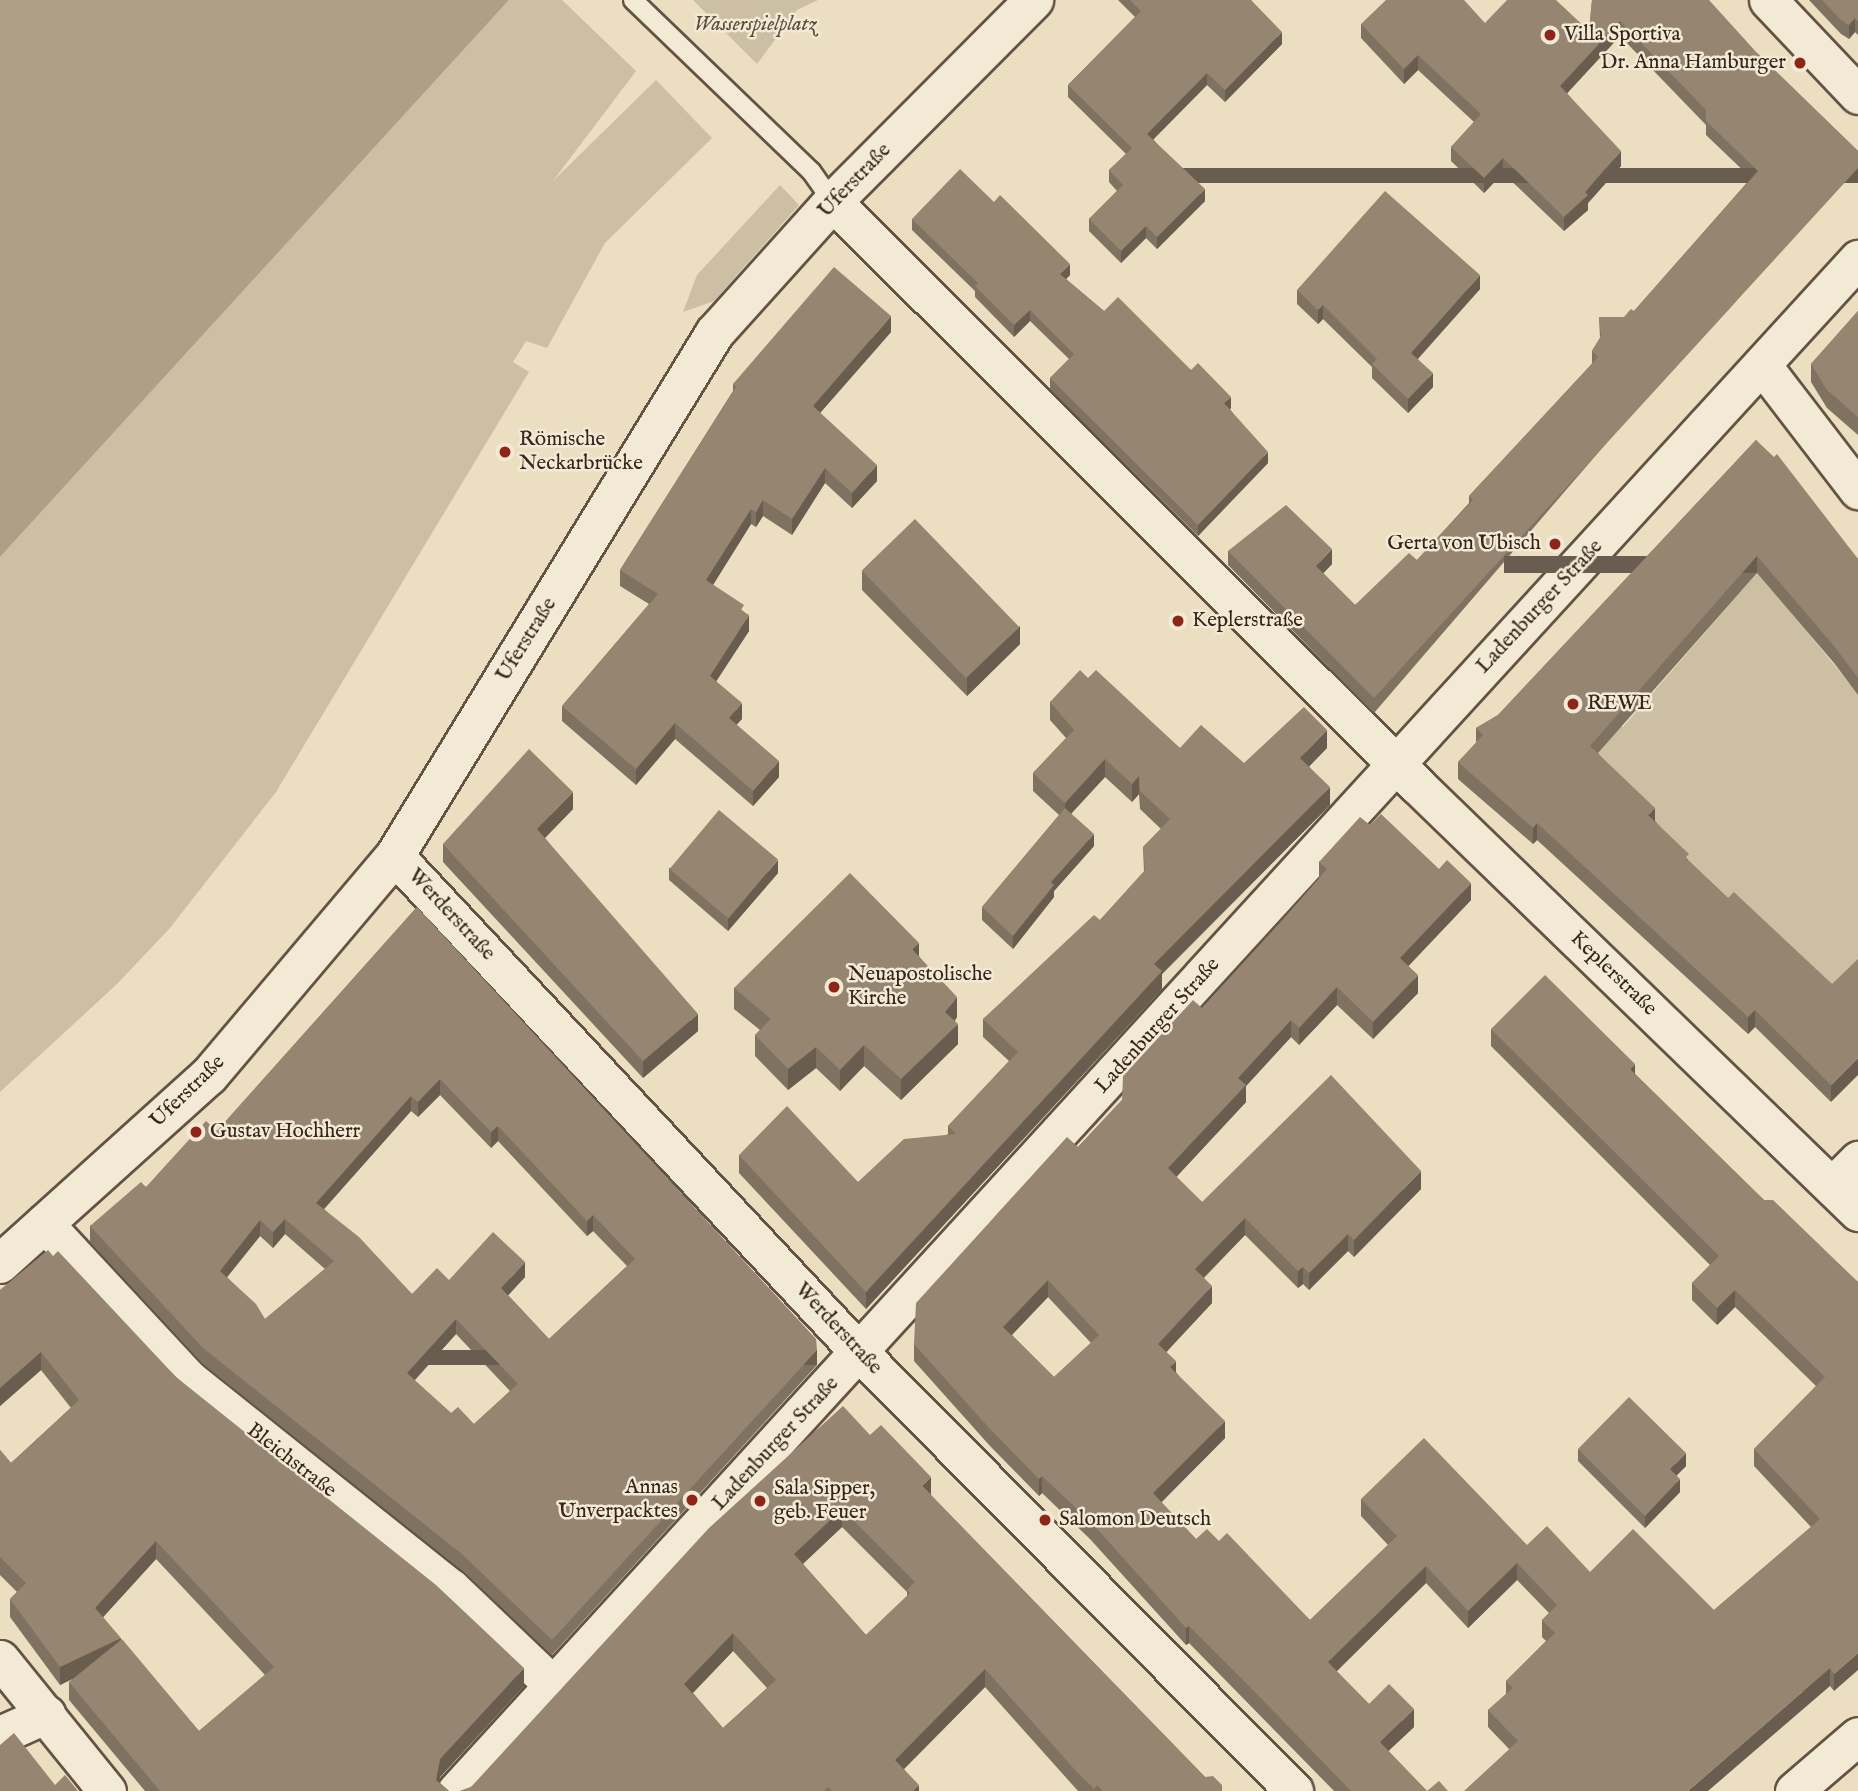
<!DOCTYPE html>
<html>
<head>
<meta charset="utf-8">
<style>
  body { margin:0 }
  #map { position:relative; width:1858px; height:1791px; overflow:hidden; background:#ecdec0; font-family:"IM FELL English",serif }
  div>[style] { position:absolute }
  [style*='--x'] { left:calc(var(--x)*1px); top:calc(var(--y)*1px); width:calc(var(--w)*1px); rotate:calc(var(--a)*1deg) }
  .green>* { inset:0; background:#cdbfa4 }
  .water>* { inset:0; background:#ae9f88 }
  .roads { filter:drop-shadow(2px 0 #645344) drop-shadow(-2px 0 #645344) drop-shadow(0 2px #645344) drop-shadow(0 -2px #645344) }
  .lane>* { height:18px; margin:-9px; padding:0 9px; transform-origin:9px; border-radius:9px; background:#f3ead6 }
  .street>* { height:37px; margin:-18.5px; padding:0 18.5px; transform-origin:18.5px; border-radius:18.5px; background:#f3ead6 }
  .secondary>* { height:38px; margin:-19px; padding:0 19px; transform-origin:19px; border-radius:19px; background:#f3ead6 }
  .wall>* { inset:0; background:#807261 }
  .shaded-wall>* { inset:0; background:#685d4f; transform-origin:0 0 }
  .building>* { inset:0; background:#958571; transform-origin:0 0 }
  .dots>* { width:19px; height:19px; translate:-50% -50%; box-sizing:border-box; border:4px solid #f3ead6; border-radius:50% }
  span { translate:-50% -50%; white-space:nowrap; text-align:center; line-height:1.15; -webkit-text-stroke:5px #f3ead6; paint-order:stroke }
  .park-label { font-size:21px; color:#5c4c3d; font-style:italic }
  .poi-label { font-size:21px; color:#37251b }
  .left { translate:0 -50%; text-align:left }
  .right { translate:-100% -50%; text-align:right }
  .street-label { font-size:21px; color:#37251b }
</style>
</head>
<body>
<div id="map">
  <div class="green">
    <div style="clip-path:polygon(509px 0,562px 0,636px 71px,553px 181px,656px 80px,712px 138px,605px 243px,547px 348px,526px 341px,513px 362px,529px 372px,276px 792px,170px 928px,117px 984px,0 1092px,0 557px)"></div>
    <div style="clip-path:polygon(693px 0,818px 0,797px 10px,757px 64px)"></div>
    <div style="clip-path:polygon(780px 185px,799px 205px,714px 301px,683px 312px,697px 275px)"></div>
    <div style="clip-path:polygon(1758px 572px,1858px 694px,1858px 974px,1833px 1000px,1571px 757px,1617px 723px,1623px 727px)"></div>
  </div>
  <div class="water">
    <div style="clip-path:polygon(0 0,509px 0,0 557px)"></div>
  </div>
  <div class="roads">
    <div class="lane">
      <div style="--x:633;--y:0;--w:247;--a:43.9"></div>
      <div style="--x:811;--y:171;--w:38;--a:55"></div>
    </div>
    <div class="street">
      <div style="--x:1768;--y:0;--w:131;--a:46.5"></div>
      <div style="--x:833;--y:202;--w:825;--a:44.95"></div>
      <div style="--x:1417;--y:785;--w:614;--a:44.08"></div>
      <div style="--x:1762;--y:365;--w:158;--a:52.5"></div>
      <div style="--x:395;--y:856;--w:681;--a:46.91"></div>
      <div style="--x:860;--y:1353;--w:617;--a:45.26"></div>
      <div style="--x:1832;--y:1186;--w:37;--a:-45"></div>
      <div style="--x:44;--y:1223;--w:213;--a:47.1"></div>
      <div style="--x:189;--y:1379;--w:334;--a:38.6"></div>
      <div style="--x:450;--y:1587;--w:141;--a:43.6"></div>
      <div style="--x:0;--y:1659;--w:170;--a:51"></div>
      <div style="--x:0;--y:1735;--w:51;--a:-24.1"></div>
      <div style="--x:456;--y:1791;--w:2077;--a:-47.54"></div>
      <div style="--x:1794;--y:1791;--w:84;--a:-40.7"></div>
    </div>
    <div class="secondary">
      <div style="--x:0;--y:1264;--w:281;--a:-42"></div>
      <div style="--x:209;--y:1076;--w:288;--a:-49.8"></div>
      <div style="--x:395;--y:856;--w:613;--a:-58.54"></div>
      <div style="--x:715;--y:333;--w:176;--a:-48"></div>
      <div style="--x:833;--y:202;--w:285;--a:-45.1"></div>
    </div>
  </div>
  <div class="wall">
    <div style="clip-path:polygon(1118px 0,1251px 0,1282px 44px,1225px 102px,1207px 85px,1153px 139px,1205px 201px,1157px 249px,1146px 238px,1121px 263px,1089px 231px,1089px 219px,1117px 191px,1109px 182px,1109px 170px,1126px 154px,1068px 97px,1068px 85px,1135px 17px)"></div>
    <div style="clip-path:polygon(1592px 0,1757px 53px,1858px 151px,1374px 713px,1228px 565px,1228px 551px,1332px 564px,1323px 573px,1355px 605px,1417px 560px,1469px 503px,1469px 496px,1592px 364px,1592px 351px,1600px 338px,1599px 317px,1624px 317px,1634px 311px,1751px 178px,1706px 135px,1706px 125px,1620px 36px,1567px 93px,1621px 166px,1588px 203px,1588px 210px,1564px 231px,1503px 173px,1484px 193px,1451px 161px,1451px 147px,1474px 122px,1418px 70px,1404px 84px,1361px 38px,1361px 24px,1485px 23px,1589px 31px)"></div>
    <div style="clip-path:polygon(1809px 0,1858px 0,1858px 35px,1855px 32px,1849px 39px,1841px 34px)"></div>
    <div style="clip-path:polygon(912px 219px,1070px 275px,1066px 279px,1104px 311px,1191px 370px,1231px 408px,1230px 409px,1268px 463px,1198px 536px,1050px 389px,1050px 378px,1069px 359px,1030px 321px,1014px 337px,975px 297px,975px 291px,912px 230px)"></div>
    <div style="clip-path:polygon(1480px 289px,1418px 359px,1433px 387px,1408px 413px,1372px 378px,1372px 367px,1323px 319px,1318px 324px,1297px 304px,1297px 290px)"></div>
    <div style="clip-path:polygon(1858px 311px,1858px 435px,1827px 408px,1811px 382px,1811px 364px)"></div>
    <div style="clip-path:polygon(891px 332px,820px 413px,877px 481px,852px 508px,825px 483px,792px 535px,763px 516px,756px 527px,751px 524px,713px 585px,744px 612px,749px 631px,716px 681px,742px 719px,736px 724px,779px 777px,753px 806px,675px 739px,636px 785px,562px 721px,562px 706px,649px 604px,620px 586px,620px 570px,733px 391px,733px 384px)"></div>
    <div style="clip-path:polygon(1756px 440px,1858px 559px,1858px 695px,1834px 663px,1757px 573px,1598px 753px,1689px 861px,1728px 898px,1832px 984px,1831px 1102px,1755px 1027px,1748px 1034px,1537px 840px,1533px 844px,1458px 779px,1458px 762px,1476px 743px,1476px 728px,1498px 715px)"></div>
    <div style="clip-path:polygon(862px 571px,1020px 644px,967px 696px,862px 590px)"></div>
    <div style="clip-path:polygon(1088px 678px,1180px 748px,1244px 763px,1327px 748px,1309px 766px,1330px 805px,1162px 974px,1162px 989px,866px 1309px,739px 1173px,739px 1155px,858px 1182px,948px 1134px,948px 1126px,1009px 1061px,983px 1037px,983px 1019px,1100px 920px,1144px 872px,1143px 847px,1161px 829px,1140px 809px,1139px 794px,1132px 802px,1105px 777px,1071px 814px,1094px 846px,1054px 891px,1054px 897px,1013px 949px,982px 920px,982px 907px,1059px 815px,1033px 791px,1033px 773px,1066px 738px,1050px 720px,1050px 702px)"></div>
    <div style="clip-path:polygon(573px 809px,545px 838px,698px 1031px,643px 1078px,443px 862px,443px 844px)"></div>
    <div style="clip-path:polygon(evenodd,1370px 825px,1471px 900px,1408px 966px,1418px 993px,1373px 1039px,1337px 1005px,1299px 1045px,1291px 1037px,1246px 1086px,1246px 1102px,1176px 1177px,1202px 1202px,1421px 1189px,1354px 1257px,1348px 1251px,1309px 1290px,1303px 1284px,1298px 1288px,1245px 1235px,1204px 1278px,1212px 1303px,1166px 1352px,1176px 1372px,1225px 1438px,1161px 1502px,1196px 1539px,1219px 1541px,1310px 1620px,1388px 1545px,1361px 1516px,1361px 1499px,1527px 1545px,1590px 1572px,1714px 1610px,1811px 1527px,1754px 1466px,1754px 1449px,1816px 1386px,1735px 1307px,1717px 1325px,1692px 1300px,1692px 1283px,1710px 1265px,1491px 1046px,1491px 1029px,1635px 1074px,1764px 1200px,1858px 1282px,1834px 1691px,1830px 1686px,1509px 1749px,1488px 1727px,1488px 1710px,1506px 1694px,1506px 1681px,1546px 1641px,1542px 1637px,1542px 1620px,1549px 1613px,1517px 1580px,1468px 1628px,1426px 1583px,1336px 1671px,1369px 1704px,1414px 1727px,1388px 1751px,1427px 1791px,1334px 1791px,1189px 1643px,1186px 1645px,1090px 1539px,1042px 1493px,1039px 1496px,990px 1446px,914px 1361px,914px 1344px,1078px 1147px,1122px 1100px,1202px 1008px,1319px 879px,1319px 862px,1370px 825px,1048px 1297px,1091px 1343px,1054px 1377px,1012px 1335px,1048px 1297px)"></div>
    <div style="clip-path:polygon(669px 868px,778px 873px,728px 931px,669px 880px)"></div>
    <div style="clip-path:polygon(evenodd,417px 907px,817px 1365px,552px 1655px,463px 1571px,203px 1364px,90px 1242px,90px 1226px,146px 1187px,217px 1131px,417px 907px,440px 1095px,491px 1148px,498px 1141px,587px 1236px,593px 1231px,627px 1266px,549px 1339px,508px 1295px,525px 1277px,449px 1280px,412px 1294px,324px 1209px,411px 1111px,418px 1117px,440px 1095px,417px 907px,285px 1234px,325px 1269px,265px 1319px,227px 1277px,260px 1236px,273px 1248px,285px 1234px,417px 907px,456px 1334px,510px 1391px,474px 1424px,451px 1413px,414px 1380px,456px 1334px)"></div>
    <div style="clip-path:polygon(919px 956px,957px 1017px,955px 1021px,958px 1044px,901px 1100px,864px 1066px,840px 1091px,816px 1068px,788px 1090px,755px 1056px,755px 1035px,760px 1030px,734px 1009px,734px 988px)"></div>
    <div style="clip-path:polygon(evenodd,53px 1256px,176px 1377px,524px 1686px,440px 1777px,439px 1782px,449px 1791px,145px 1791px,69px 1700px,69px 1682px,75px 1677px,60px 1685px,10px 1617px,10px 1599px,17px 1592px,0 1575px,0 1450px,11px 1463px,71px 1408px,41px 1370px,0 1406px,0 1290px,53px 1256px,156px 1559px,265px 1675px,199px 1731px,121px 1640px,103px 1617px,156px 1559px)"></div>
    <div style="clip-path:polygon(evenodd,870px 1435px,931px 1495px,1205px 1777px,1222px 1791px,1078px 1791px,985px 1687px,904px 1769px,919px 1791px,460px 1791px,471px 1787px,870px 1435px,842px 1527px,907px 1592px,907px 1596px,866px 1635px,803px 1564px,842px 1527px,870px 1435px,733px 1651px,767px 1688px,723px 1728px,693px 1693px,733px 1651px)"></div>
    <div style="clip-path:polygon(1578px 1449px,1686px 1466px,1676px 1476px,1680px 1492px,1645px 1528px,1578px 1461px)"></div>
  </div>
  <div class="shaded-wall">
    <div style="clip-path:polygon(1855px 18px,1855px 32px,1849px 39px,1849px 25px)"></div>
    <div style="clip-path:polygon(1620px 21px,1620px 36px,1560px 101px,1560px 86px)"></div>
    <div style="clip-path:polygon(1282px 32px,1282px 44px,1225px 102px,1225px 90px)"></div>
    <div style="clip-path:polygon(1418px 55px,1418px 70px,1404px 84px,1404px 69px)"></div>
    <div style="clip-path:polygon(1207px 73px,1207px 85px,1147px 146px,1147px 134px)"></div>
    <div style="clip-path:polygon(1621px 151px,1621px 166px,1588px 203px,1588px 210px,1564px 231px,1564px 217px)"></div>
    <div style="clip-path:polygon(1503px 158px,1503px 173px,1484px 193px,1484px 178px)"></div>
    <div style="left:1858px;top:168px;width:15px;height:718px;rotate:90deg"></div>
    <div style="clip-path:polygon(1205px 189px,1205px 201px,1157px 249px,1157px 237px)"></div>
    <div style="clip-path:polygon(1146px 226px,1146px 238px,1121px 263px,1121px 251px)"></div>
    <div style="clip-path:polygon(1070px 264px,1070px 275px,1060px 285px,1060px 274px)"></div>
    <div style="clip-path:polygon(1480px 275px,1480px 289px,1411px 366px,1411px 353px)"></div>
    <div style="clip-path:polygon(1323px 305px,1323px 319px,1318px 324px,1318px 310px)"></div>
    <div style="clip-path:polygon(1030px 310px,1030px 321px,1014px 337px,1014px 325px)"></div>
    <div style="clip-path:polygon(891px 316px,891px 332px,813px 421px,813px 406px)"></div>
    <div style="clip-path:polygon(1433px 373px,1433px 387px,1408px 413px,1408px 399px)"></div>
    <div style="clip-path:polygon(1231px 397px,1231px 408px,1224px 414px,1224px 403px)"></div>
    <div style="clip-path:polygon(1268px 452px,1268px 463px,1198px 536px,1198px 525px)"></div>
    <div style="clip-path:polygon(877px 465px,877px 481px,852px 508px,852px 493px)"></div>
    <div style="clip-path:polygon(825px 468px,825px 483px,792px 535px,792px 519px)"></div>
    <div style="clip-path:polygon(763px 500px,763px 516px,756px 527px,756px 512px)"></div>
    <div style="clip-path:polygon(751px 509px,751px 524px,706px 596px,706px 580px)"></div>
    <div style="clip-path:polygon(1332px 549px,1332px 564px,1316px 581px,1316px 566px)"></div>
    <div style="left:1757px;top:556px;width:17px;height:253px;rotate:90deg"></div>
    <div style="clip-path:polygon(749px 615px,749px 631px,710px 691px,710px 676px)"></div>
    <div style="clip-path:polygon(1020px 626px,1020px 644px,967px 696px,967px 677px)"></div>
    <div style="clip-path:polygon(742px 703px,742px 719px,729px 733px,729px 718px)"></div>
    <div style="clip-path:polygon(675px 723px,675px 739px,636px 785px,636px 769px)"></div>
    <div style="clip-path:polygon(1327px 730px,1327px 748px,1300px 776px,1300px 758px)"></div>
    <div style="clip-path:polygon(1105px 759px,1105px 777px,1065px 820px,1065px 803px)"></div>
    <div style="clip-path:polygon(779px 761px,779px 777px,753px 806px,753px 791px)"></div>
    <div style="clip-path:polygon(1139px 776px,1139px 794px,1132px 802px,1132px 784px)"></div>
    <div style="clip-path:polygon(1330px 787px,1330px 805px,1162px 974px,1162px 989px,866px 1309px,866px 1292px,1154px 964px)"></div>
    <div style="clip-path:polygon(573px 792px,573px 809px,537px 846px,537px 829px)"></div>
    <div style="clip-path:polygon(1655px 808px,1655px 825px,1648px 815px)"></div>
    <div style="clip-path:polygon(1537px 823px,1537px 840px,1533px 844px,1533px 828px)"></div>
    <div style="clip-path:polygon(1094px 834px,1094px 846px,1054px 891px,1054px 897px,1013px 949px,1013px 936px,1051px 882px)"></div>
    <div style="clip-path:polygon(778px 860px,778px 873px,728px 931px,728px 918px)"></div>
    <div style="clip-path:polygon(1471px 883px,1471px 900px,1400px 975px,1400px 958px)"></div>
    <div style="clip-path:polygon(919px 943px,919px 964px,912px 949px)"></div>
    <div style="clip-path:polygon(1418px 975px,1418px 993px,1373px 1039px,1373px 1022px)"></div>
    <div style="clip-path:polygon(1337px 987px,1337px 1005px,1299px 1045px,1299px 1028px)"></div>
    <div style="clip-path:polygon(957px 997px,957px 1017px,945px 1032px,945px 1012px)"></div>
    <div style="clip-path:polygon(1755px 1010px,1755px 1027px,1748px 1034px,1748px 1017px)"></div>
    <div style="clip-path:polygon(698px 1014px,698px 1031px,643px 1078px,643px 1061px)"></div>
    <div style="clip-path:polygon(1291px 1020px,1291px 1037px,1246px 1086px,1246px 1102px,1168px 1186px,1168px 1168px,1238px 1078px)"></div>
    <div style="clip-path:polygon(958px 1024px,958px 1044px,901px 1100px,901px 1079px)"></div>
    <div style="clip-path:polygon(864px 1045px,864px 1066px,840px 1091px,840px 1070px)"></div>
    <div style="clip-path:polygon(816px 1047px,816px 1068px,788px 1090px,788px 1069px)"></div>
    <div style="clip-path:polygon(1858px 1058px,1858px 1075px,1831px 1102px,1831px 1085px)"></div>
    <div style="clip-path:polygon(1635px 1064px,1635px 1081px,1630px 1069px)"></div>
    <div style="clip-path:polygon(440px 1079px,440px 1095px,418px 1117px,418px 1102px)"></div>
    <div style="clip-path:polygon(411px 1096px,411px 1111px,316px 1218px,316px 1203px)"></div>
    <div style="clip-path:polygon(498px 1126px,498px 1141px,491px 1148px,491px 1132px)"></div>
    <div style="clip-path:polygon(1421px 1171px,1421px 1189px,1354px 1257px,1354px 1240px)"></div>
    <div style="clip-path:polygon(593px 1215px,593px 1231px,587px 1236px,587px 1221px)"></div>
    <div style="clip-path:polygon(1245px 1218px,1245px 1235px,1195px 1286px,1195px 1269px)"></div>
    <div style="clip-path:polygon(285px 1219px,285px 1234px,273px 1248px,273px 1232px)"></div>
    <div style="clip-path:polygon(260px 1220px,260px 1236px,220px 1286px,220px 1271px)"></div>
    <div style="clip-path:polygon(1348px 1234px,1348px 1251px,1309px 1290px,1309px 1273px)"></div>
    <div style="clip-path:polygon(525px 1262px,525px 1277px,501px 1303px,501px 1288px)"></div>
    <div style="clip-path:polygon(1303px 1267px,1303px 1284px,1298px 1288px,1298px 1271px)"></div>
    <div style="clip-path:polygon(1048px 1280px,1048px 1297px,1003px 1344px,1003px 1327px)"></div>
    <div style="clip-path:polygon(1212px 1286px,1212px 1303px,1158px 1361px,1158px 1344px)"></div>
    <div style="clip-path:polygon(1735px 1290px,1735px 1307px,1717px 1325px,1717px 1308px)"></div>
    <div style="clip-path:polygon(456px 1319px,456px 1334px,407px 1389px,407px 1373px)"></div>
    <div style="left:817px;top:1350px;width:15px;height:393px;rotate:90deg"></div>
    <div style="clip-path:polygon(41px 1352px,41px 1370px,0 1406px,0 1388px)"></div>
    <div style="clip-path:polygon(1176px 1361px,1176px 1378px,1170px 1367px)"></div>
    <div style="clip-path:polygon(1225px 1421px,1225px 1438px,1153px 1511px,1153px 1493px)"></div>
    <div style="clip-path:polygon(1686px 1453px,1686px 1466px,1670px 1482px,1670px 1469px)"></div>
    <div style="clip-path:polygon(1042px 1476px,1042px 1493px,1039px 1496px,1039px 1479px)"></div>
    <div style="clip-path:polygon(931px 1477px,931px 1495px,922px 1486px)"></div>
    <div style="clip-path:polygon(1680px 1479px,1680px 1492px,1645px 1528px,1645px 1516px)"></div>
    <div style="clip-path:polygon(842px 1509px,842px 1527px,794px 1572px,794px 1554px)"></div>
    <div style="clip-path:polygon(156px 1541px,156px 1559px,95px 1626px,95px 1608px)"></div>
    <div style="clip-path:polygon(1517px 1563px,1517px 1580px,1468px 1628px,1468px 1611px)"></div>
    <div style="clip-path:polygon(1426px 1566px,1426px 1583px,1328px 1680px,1328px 1662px)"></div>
    <div style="clip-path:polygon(1189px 1626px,1189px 1643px,1186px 1645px,1186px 1628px)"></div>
    <div style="clip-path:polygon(733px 1633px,733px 1651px,684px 1702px,684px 1684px)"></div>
    <div style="clip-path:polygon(121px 1638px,121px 1656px,60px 1685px,60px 1667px)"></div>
    <div style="clip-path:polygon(1858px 1653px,1858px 1670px,1834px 1691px,1834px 1674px)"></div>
    <div style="clip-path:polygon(524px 1668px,524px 1686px,440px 1777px,438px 1791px,436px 1780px,440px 1759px)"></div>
    <div style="clip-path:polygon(1830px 1668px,1830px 1686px,1708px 1791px,1688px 1791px)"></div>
    <div style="clip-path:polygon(985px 1669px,985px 1687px,895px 1778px,895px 1760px)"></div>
    <div style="clip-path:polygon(1414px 1709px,1414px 1727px,1380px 1759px,1380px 1742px)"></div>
    <div style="clip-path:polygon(919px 1785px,919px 1791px,913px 1791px)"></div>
  </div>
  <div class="building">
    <div style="clip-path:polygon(1130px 0,1251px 0,1282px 32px,1225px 90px,1207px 73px,1147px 134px,1205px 189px,1157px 237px,1146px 226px,1121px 251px,1089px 219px,1123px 185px,1109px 170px,1132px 148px,1068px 85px,1141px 11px)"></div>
    <div style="clip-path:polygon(1386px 0,1464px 0,1485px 23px,1507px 0,1556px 0,1589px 31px,1592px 0,1709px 0,1757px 53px,1858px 151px,1858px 168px,1374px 698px,1228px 551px,1286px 505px,1332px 549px,1316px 566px,1355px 605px,1409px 553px,1417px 560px,1473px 500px,1469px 496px,1598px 357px,1592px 351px,1601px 336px,1599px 317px,1624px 317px,1631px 309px,1634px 311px,1758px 171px,1706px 121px,1706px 110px,1620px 21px,1560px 86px,1621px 151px,1585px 192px,1588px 195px,1564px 217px,1503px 158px,1484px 178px,1451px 147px,1481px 114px,1418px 55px,1404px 69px,1361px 24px)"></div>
    <div style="clip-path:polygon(1822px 0,1858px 0,1858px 21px,1855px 18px,1849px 25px,1841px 20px)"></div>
    <div style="clip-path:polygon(960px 169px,994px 202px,1000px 195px,1070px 264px,1060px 274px,1104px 311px,1118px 297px,1191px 370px,1198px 363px,1231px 397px,1224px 403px,1268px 452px,1198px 525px,1050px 378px,1074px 354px,1030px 310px,1014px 325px,975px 286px,978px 283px,912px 219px)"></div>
    <div style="clip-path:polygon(1385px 191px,1480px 275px,1411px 353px,1433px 373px,1408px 399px,1372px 364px,1377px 359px,1323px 305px,1318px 310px,1297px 290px)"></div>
    <div style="clip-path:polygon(834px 267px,891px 316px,813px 406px,877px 465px,852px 493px,825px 468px,792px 519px,763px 500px,756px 512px,751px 509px,706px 580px,744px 605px,741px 610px,749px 615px,710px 676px,742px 703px,729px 718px,779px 761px,753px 791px,675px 723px,636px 769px,562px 706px,658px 594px,620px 570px,736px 387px,733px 384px)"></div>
    <div style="clip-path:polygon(1858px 311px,1858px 417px,1827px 390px,1811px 364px)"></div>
    <div style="clip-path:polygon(1756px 440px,1774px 457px,1777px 454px,1858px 559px,1858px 678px,1834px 646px,1757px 556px,1590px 746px,1655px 808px,1648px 815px,1689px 854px,1685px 858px,1728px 898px,1734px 892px,1832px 984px,1858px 959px,1858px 1058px,1831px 1085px,1755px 1010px,1748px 1017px,1537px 823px,1533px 828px,1458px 762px,1483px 735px,1476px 728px,1498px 715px)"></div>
    <div style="left:915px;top:519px;width:150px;height:74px;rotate:46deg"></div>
    <div style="clip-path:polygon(1080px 670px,1088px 678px,1096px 670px,1180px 748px,1201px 725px,1244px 763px,1304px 707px,1327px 730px,1300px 758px,1330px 787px,1154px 964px,1162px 971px,866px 1292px,739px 1155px,787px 1106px,858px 1182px,904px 1139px,956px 1134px,948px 1126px,1018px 1052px,983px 1019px,1094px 915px,1100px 920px,1145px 870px,1143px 847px,1170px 819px,1140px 791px,1139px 776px,1132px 784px,1105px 759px,1065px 803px,1033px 773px,1074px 730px,1050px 702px)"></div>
    <div style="clip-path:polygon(529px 749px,573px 792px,537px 829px,698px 1014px,643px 1061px,443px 844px)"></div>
    <div style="clip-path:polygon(1065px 808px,1094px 834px,1051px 882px,1054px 885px,1013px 936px,982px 907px)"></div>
    <div style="left:719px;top:810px;width:77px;height:77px;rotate:40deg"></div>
    <div style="clip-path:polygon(evenodd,1381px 814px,1439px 869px,1447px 860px,1471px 883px,1400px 958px,1418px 975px,1373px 1022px,1337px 987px,1299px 1028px,1291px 1020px,1238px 1078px,1246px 1085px,1168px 1168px,1202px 1202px,1331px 1075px,1421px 1171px,1354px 1240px,1348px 1234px,1309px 1273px,1303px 1267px,1298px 1271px,1245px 1218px,1195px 1269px,1212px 1286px,1158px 1344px,1176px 1361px,1170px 1367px,1225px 1421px,1153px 1493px,1196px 1539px,1207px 1529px,1219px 1541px,1227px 1533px,1310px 1620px,1397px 1536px,1361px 1499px,1424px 1438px,1527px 1545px,1547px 1526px,1590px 1572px,1633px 1529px,1714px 1610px,1820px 1519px,1754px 1449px,1825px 1377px,1735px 1290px,1717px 1308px,1692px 1283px,1719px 1256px,1491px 1029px,1545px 975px,1635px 1064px,1630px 1069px,1764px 1200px,1773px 1200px,1858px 1282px,1858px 1653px,1834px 1674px,1830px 1668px,1688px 1791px,1464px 1791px,1518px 1741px,1488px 1710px,1513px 1688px,1506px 1681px,1555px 1633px,1542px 1620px,1557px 1605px,1517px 1563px,1468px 1611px,1426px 1566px,1328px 1662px,1369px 1704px,1389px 1684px,1414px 1709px,1380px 1742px,1427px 1791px,1351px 1791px,1249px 1686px,1189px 1626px,1186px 1628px,1090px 1521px,1042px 1476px,1039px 1479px,990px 1429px,914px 1344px,916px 1303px,1067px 1137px,1078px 1147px,1122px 1100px,1123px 1076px,1193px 1000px,1202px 1008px,1280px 923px,1327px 869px,1319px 862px,1360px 817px,1370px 825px,1381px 814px,1048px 1280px,1099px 1335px,1054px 1377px,1003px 1327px,1048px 1280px)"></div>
    <div style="clip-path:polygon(850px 873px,919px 943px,912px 949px,957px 997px,945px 1012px,958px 1024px,901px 1079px,864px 1045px,840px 1070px,816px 1047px,788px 1069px,755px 1035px,771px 1019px,734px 988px)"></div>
    <div style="clip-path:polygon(evenodd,417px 907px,816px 1339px,817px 1350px,552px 1640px,463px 1555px,203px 1348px,90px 1226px,141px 1182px,146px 1187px,206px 1121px,217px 1131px,417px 907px,440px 1079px,491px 1132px,498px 1126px,587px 1221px,593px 1215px,635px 1259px,549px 1339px,501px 1288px,525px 1262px,493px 1232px,449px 1280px,437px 1268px,412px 1294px,359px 1237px,316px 1203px,411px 1096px,418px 1102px,440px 1079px,417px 907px,285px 1219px,334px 1261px,265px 1319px,256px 1304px,220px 1271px,260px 1220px,273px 1232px,285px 1219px,417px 907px,456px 1319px,518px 1384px,474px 1424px,458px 1407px,451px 1413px,407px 1373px,456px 1319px)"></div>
    <div style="clip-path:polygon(48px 1250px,53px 1256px,58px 1251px,176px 1377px,436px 1585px,524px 1668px,440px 1759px,436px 1780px,449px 1791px,160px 1791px,69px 1682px,122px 1639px,199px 1731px,274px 1667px,156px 1541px,95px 1608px,121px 1638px,60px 1667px,10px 1599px,26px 1583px,0 1557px,0 1450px,11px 1463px,79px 1400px,41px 1352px,0 1388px,0 1290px)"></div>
    <div style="clip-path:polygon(1629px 1397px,1686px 1453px,1670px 1469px,1680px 1479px,1645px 1516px,1578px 1449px)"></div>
    <div style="clip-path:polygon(evenodd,843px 1406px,870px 1435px,881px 1425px,931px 1477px,922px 1486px,1205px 1777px,1213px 1776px,1222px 1785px,1222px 1791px,1103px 1791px,1097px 1785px,1094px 1789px,1077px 1772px,985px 1669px,895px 1760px,919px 1785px,913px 1791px,832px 1791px,828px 1787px,824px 1791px,460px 1791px,471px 1787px,709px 1528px,843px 1406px,842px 1509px,915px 1582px,907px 1590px,910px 1593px,866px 1635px,794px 1554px,842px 1509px,843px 1406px,733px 1633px,776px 1680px,723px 1728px,684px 1684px,733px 1633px)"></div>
    <div style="clip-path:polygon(14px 1733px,55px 1785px,65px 1775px,78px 1791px,0 1791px,0 1745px)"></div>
    <div style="clip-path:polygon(1439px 1781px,1448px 1791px,1427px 1791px)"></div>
  </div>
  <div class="dots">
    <div style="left:1550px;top:35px;background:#8f2418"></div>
    <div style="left:1800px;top:63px;background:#8f2418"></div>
    <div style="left:505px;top:452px;background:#8f2418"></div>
    <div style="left:1555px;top:544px;background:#8f2418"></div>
    <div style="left:1178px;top:621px;background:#8f2418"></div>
    <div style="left:1573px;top:704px;background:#8f2418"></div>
    <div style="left:834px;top:987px;background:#8f2418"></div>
    <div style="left:196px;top:1132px;background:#8f2418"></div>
    <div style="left:692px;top:1500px;background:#8f2418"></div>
    <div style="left:760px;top:1501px;background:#8f2418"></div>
    <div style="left:1045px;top:1520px;background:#8f2418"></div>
  </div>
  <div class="park-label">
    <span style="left:755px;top:25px">Wasserspielplatz</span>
  </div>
  <div class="poi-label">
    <span class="left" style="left:1564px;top:35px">Villa Sportiva</span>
    <span class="right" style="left:1786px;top:63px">Dr. Anna Hamburger</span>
    <span class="left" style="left:519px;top:452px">Römische<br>Neckarbrücke</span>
    <span class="right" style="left:1541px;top:544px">Gerta von Ubisch</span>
    <span class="left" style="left:1192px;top:621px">Keplerstraße</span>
    <span class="left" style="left:1587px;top:704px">REWE</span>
    <span class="left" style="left:848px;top:987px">Neuapostolische<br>Kirche</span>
    <span class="left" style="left:210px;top:1132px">Gustav Hochherr</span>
    <span class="right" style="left:678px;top:1500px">Annas<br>Unverpacktes</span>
    <span class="left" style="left:774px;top:1501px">Sala Sipper,<br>geb. Feuer</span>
    <span class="left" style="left:1059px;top:1520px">Salomon Deutsch</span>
  </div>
  <div class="street-label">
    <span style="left:855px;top:181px;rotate:-46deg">Uferstraße</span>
    <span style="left:1540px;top:607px;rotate:-47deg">Ladenburger Straße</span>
    <span style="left:527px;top:640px;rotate:-58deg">Uferstraße</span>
    <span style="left:451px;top:915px;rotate:47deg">Werderstraße</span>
    <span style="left:1613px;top:974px;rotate:44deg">Keplerstraße</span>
    <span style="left:1158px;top:1026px;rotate:-48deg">Ladenburger Straße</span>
    <span style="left:188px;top:1092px;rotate:-44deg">Uferstraße</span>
    <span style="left:838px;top:1329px;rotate:47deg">Werderstraße</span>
    <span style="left:776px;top:1444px;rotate:-47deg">Ladenburger Straße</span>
    <span style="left:291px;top:1461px;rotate:38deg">Bleichstraße</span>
  </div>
</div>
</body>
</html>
